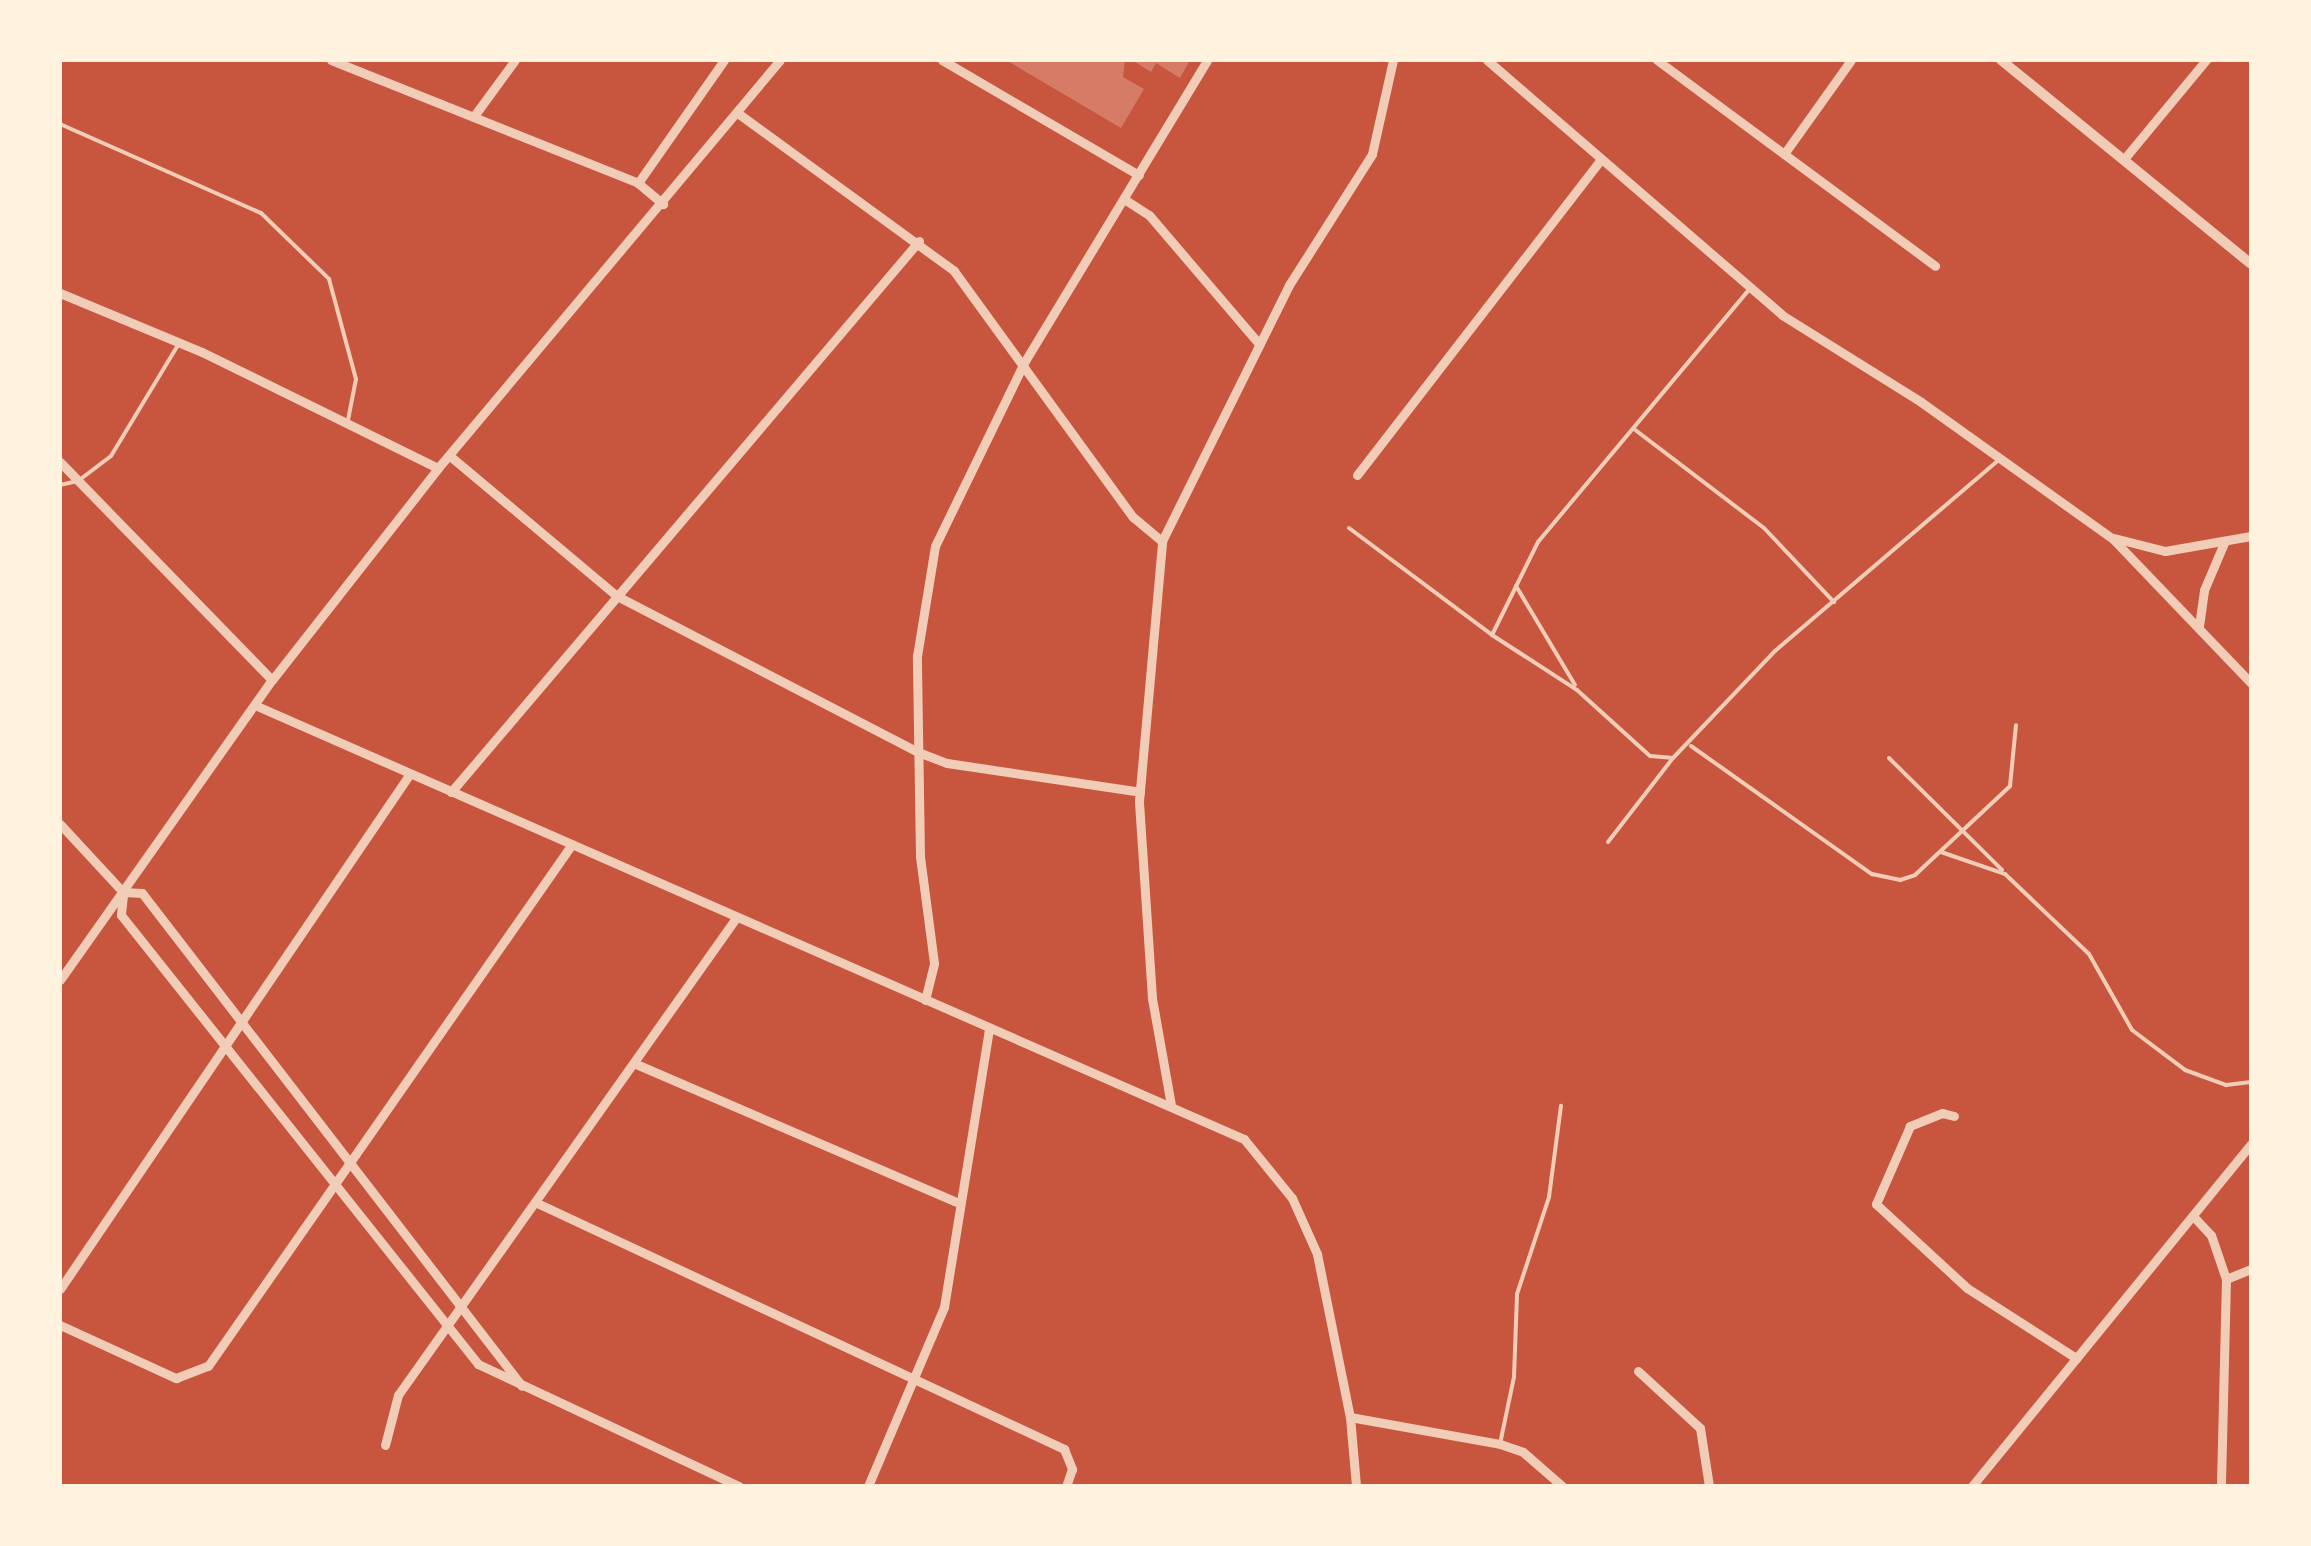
<!DOCTYPE html>
<html>
<head>
<meta charset="utf-8">
<style>
  body { margin:0 }
  #map { position:relative; width:2311px; height:1546px; overflow:hidden; background:#c8553d; font-family:Rubik,sans-serif }
  div>[style] { position:absolute }
  [style*='--x'] { left:calc(var(--x)*1px); top:calc(var(--y)*1px); width:calc(var(--w)*1px); rotate:calc(var(--a)*1deg) }
  .building>* { inset:0; background:#d67c66 }
  .service>* { height:4px; margin:-2px; padding:0 2px; transform-origin:2px; border-radius:2px; background:#f1ccb7 }
  .minor>* { height:9px; margin:-4.5px; padding:0 4.5px; transform-origin:4.5px; border-radius:4.5px; background:#f1ccb7 }
  .tertiary>* { height:10px; margin:-5px; padding:0 5px; transform-origin:5px; border-radius:5px; background:#f1ccb7 }
  span { translate:-50% -50%; white-space:nowrap; text-align:center; line-height:1.15; -webkit-text-stroke:10px #fff3e0; paint-order:stroke }
  .frame { position:absolute; inset:0; border:62px solid #fff3e0; pointer-events:none }
</style>
</head>
<body>
<div id="map">
  <div class="building">
    <div style="clip-path:polygon(1006px 60px,1125px 60px,1123px 77px,1144px 89px,1121px 128px)"></div>
    <div style="clip-path:polygon(1132px 60px,1190px 60px,1180px 78px,1156px 63px,1151px 72px)"></div>
  </div>
  <div class="service">
    <div style="--x:60;--y:124;--w:220;--a:23.9"></div>
    <div style="--x:261;--y:213;--w:95;--a:44.1"></div>
    <div style="--x:329;--y:279;--w:104;--a:74.9"></div>
    <div style="--x:356;--y:379;--w:42;--a:101"></div>
    <div style="--x:1634;--y:429;--w:163;--a:37.3"></div>
    <div style="--x:1764;--y:528;--w:102;--a:46.6"></div>
    <div style="--x:60;--y:485;--w:18;--a:-13"></div>
    <div style="--x:78;--y:481;--w:41;--a:-37.1"></div>
    <div style="--x:111;--y:456;--w:130;--a:-58.9"></div>
    <div style="--x:1349;--y:528;--w:179;--a:36.8"></div>
    <div style="--x:1492;--y:635;--w:101;--a:32.9"></div>
    <div style="--x:1577;--y:690;--w:98;--a:42.1"></div>
    <div style="--x:1650;--y:756;--w:21;--a:5"></div>
    <div style="--x:1516;--y:586;--w:115;--a:59.2"></div>
    <div style="--x:1492;--y:635;--w:104;--a:-63.7"></div>
    <div style="--x:1538;--y:542;--w:329;--a:-50.1"></div>
    <div style="--x:1691;--y:746;--w:222;--a:35.3"></div>
    <div style="--x:1872;--y:874;--w:29;--a:12"></div>
    <div style="--x:1900;--y:880;--w:16;--a:-18"></div>
    <div style="--x:1915;--y:875;--w:130;--a:-43.1"></div>
    <div style="--x:2010;--y:786;--w:61;--a:-84.4"></div>
    <div style="--x:1889;--y:758;--w:159;--a:44.7"></div>
    <div style="--x:1608;--y:842;--w:106;--a:-52.3"></div>
    <div style="--x:1673;--y:758;--w:148;--a:-46.4"></div>
    <div style="--x:1775;--y:651;--w:296;--a:-40.5"></div>
    <div style="--x:1941;--y:852;--w:68;--a:19"></div>
    <div style="--x:2005;--y:874;--w:116;--a:43.6"></div>
    <div style="--x:2089;--y:954;--w:87;--a:60.5"></div>
    <div style="--x:2132;--y:1030;--w:66;--a:37"></div>
    <div style="--x:2185;--y:1070;--w:44;--a:20.1"></div>
    <div style="--x:2226;--y:1085;--w:25;--a:-7"></div>
    <div style="--x:1500;--y:1444;--w:68;--a:-78.2"></div>
    <div style="--x:1514;--y:1377;--w:83;--a:-87.9"></div>
    <div style="--x:1517;--y:1294;--w:102;--a:-71.7"></div>
    <div style="--x:1549;--y:1197;--w:92;--a:-82.5"></div>
  </div>
  <div class="minor">
    <div style="--x:331;--y:60;--w:331;--a:21.8"></div>
    <div style="--x:638;--y:183;--w:33;--a:40"></div>
    <div style="--x:942;--y:60;--w:228;--a:30.3"></div>
    <div style="--x:1487;--y:60;--w:390;--a:40.8"></div>
    <div style="--x:1782;--y:315;--w:164;--a:32"></div>
    <div style="--x:1921;--y:402;--w:234;--a:35.5"></div>
    <div style="--x:2112;--y:538;--w:201;--a:46.2"></div>
    <div style="--x:1657;--y:60;--w:346;--a:36.5"></div>
    <div style="--x:739;--y:114;--w:266;--a:36.1"></div>
    <div style="--x:954;--y:271;--w:304;--a:54"></div>
    <div style="--x:1133;--y:517;--w:38;--a:40"></div>
    <div style="--x:474;--y:116;--w:69;--a:-53.8"></div>
    <div style="--x:1784;--y:154;--w:115;--a:-54.5"></div>
    <div style="--x:2124;--y:159;--w:129;--a:-50.4"></div>
    <div style="--x:638;--y:183;--w:150;--a:-55"></div>
    <div style="--x:1124;--y:199;--w:30;--a:33"></div>
    <div style="--x:1149;--y:215;--w:170;--a:49.5"></div>
    <div style="--x:60;--y:293;--w:154;--a:22.6"></div>
    <div style="--x:202;--y:352;--w:263;--a:26.2"></div>
    <div style="--x:450;--y:456;--w:218;--a:40"></div>
    <div style="--x:617;--y:596;--w:339;--a:27.4"></div>
    <div style="--x:918;--y:752;--w:31;--a:21"></div>
    <div style="--x:947;--y:763;--w:195;--a:8.5"></div>
    <div style="--x:60;--y:462;--w:304;--a:45.8"></div>
    <div style="--x:1357;--y:475;--w:399;--a:-52.3"></div>
    <div style="--x:2114;--y:538;--w:53;--a:14.3"></div>
    <div style="--x:2165;--y:551;--w:87;--a:-9.9"></div>
    <div style="--x:2199;--y:626;--w:36;--a:-82"></div>
    <div style="--x:2204;--y:590;--w:51;--a:-66.9"></div>
    <div style="--x:257;--y:706;--w:1078;--a:23.69"></div>
    <div style="--x:1244;--y:1139;--w:76;--a:50.9"></div>
    <div style="--x:1292;--y:1198;--w:61;--a:65.9"></div>
    <div style="--x:1317;--y:1254;--w:166;--a:78.6"></div>
    <div style="--x:1350;--y:1417;--w:69;--a:85"></div>
    <div style="--x:451;--y:792;--w:723;--a:-49.66"></div>
    <div style="--x:60;--y:824;--w:93;--a:47.2"></div>
    <div style="--x:123;--y:892;--w:19;--a:3"></div>
    <div style="--x:142;--y:893;--w:622;--a:52.38"></div>
    <div style="--x:123;--y:895;--w:20;--a:96"></div>
    <div style="--x:121;--y:915;--w:574;--a:51.51"></div>
    <div style="--x:478;--y:1364;--w:288;--a:25.1"></div>
    <div style="--x:60;--y:980;--w:367;--a:-54.8"></div>
    <div style="--x:272;--y:680;--w:269;--a:-51.9"></div>
    <div style="--x:438;--y:468;--w:532;--a:-50.03"></div>
    <div style="--x:925;--y:1000;--w:38;--a:-76"></div>
    <div style="--x:934;--y:963;--w:108;--a:-97.5"></div>
    <div style="--x:920;--y:856;--w:200;--a:-90.9"></div>
    <div style="--x:917;--y:656;--w:111;--a:-80.7"></div>
    <div style="--x:935;--y:546;--w:206;--a:-64.1"></div>
    <div style="--x:1025;--y:361;--w:352;--a:-58.8"></div>
    <div style="--x:636;--y:1064;--w:348;--a:23.3"></div>
    <div style="--x:1171;--y:1105;--w:109;--a:-100.1"></div>
    <div style="--x:1152;--y:998;--w:197;--a:-93.8"></div>
    <div style="--x:1139;--y:801;--w:261;--a:-84.9"></div>
    <div style="--x:1162;--y:541;--w:286;--a:-63.6"></div>
    <div style="--x:1289;--y:285;--w:155;--a:-57.6"></div>
    <div style="--x:1372;--y:154;--w:96;--a:-77.4"></div>
    <div style="--x:1954;--y:1116;--w:12;--a:-166"></div>
    <div style="--x:1942;--y:1113;--w:35;--a:158"></div>
    <div style="--x:1910;--y:1126;--w:85;--a:113.6"></div>
    <div style="--x:1876;--y:1204;--w:124;--a:42.7"></div>
    <div style="--x:1967;--y:1288;--w:130;--a:32.7"></div>
    <div style="--x:537;--y:1203;--w:582;--a:25.02"></div>
    <div style="--x:1064;--y:1449;--w:22;--a:68"></div>
    <div style="--x:1072;--y:1469;--w:18;--a:109"></div>
    <div style="--x:2193;--y:1216;--w:26;--a:47"></div>
    <div style="--x:2211;--y:1235;--w:46;--a:71.2"></div>
    <div style="--x:2226;--y:1279;--w:207;--a:91.4"></div>
    <div style="--x:2226;--y:1279;--w:27;--a:-22"></div>
    <div style="--x:60;--y:1289;--w:621;--a:-55.82"></div>
    <div style="--x:60;--y:1325;--w:128;--a:24.6"></div>
    <div style="--x:176;--y:1378;--w:34;--a:-21"></div>
    <div style="--x:208;--y:1366;--w:636;--a:-55.11"></div>
    <div style="--x:1638;--y:1371;--w:84;--a:42.6"></div>
    <div style="--x:1700;--y:1428;--w:59;--a:81.2"></div>
    <div style="--x:1350;--y:1417;--w:152;--a:10.2"></div>
    <div style="--x:1500;--y:1444;--w:24;--a:19"></div>
    <div style="--x:1523;--y:1452;--w:52;--a:41.1"></div>
    <div style="--x:385;--y:1445;--w:52;--a:-75.4"></div>
    <div style="--x:398;--y:1395;--w:585;--a:-54.68"></div>
    <div style="--x:868;--y:1486;--w:194;--a:-67"></div>
    <div style="--x:944;--y:1307;--w:283;--a:-80.8"></div>
    <div style="--x:1972;--y:1486;--w:441;--a:-50.8"></div>
  </div>
  <div class="tertiary">
    <div style="--x:2001;--y:60;--w:323;--a:39.2"></div>
  </div>
  <div class="frame"></div>
</div>
</body>
</html>
